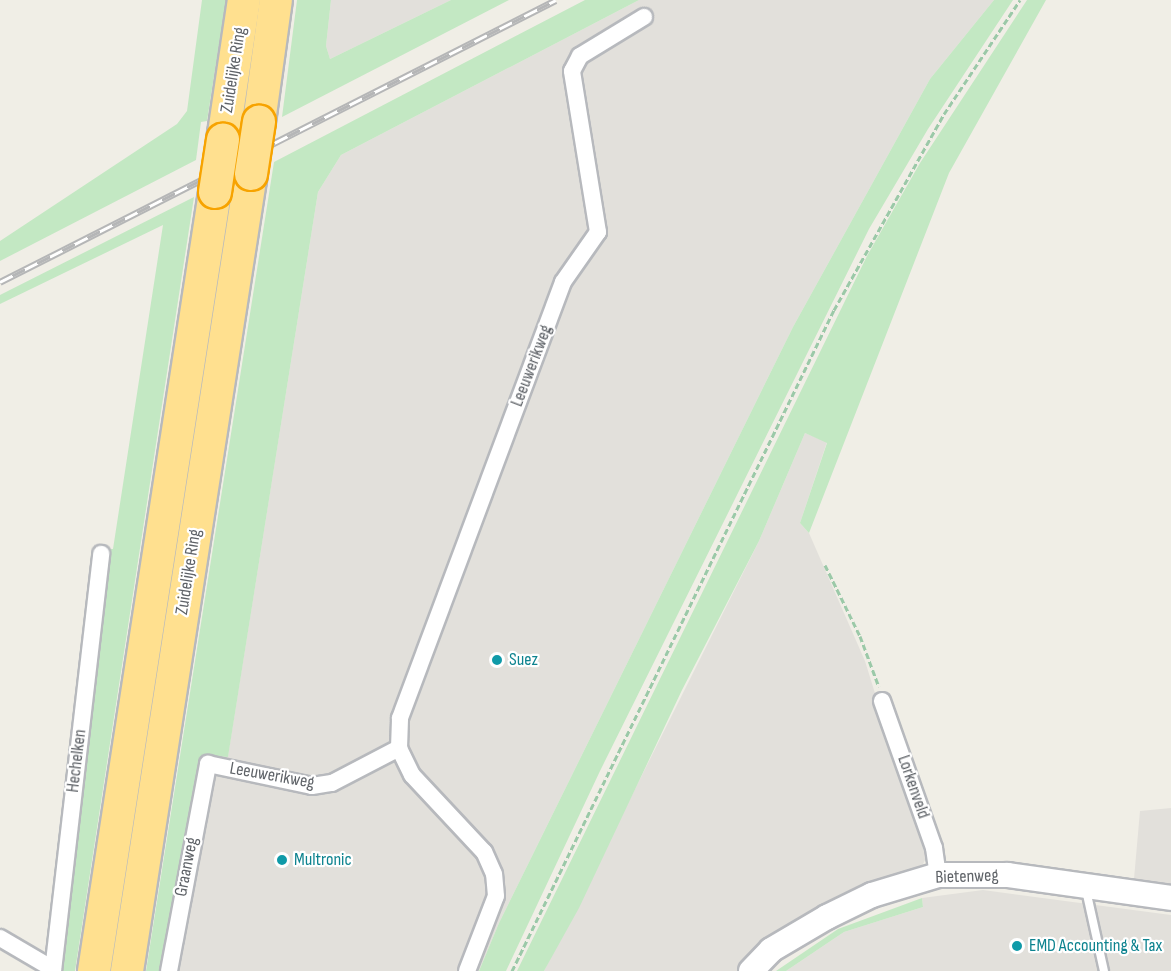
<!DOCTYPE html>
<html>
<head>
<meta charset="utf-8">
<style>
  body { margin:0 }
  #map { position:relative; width:1171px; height:971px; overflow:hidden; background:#f0eee6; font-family:"Sofia Sans Condensed",sans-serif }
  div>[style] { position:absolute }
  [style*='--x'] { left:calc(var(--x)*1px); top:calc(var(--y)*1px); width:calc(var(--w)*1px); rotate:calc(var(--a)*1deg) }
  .industrial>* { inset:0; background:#e2e0db }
  .green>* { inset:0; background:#c3e8c3 }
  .path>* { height:3px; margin-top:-1.5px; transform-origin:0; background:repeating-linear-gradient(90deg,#9bc9a8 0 6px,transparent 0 9px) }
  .roads { filter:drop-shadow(2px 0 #b7b9bd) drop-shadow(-2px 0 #b7b9bd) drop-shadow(0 2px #b7b9bd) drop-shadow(0 -2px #b7b9bd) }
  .lane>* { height:8px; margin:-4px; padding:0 4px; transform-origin:4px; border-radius:4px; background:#fff }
  .street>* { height:16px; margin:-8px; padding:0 8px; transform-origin:8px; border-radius:8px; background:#fff }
  .secondary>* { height:24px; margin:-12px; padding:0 12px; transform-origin:12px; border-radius:12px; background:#fff }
  .highway>* { height:32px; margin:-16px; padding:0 16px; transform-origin:16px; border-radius:16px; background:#ffe08f }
  .rail>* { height:7px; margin-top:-3.5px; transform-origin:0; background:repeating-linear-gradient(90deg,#fff 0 14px,#b5b6b7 0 28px); box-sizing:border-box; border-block:2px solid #b5b6b7 }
  .bridges { filter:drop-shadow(2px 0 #f7a300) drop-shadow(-2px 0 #f7a300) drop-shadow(0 2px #f7a300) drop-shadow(0 -2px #f7a300) }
  .highway-bridge>* { height:32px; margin:-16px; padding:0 16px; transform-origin:16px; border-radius:16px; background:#ffe08f }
  .dots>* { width:16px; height:16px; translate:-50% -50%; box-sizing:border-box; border:3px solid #fff; border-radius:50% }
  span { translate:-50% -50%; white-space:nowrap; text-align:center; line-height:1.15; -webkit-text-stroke:4.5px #fff; paint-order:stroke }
  .street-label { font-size:18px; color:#5e6267 }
  .culture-label { font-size:18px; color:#0d838f }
  .left { translate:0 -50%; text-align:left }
</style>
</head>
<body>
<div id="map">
  <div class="industrial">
    <div style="clip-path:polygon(331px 0,451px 0,330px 59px,326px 46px)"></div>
    <div style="clip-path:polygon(639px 0,994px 0,930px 79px,793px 327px,499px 923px,479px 971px,162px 971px,206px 754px,228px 756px,318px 192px,341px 155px)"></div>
    <div style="clip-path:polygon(805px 433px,827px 442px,800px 523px,809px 533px,865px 661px,926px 858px,921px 868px,854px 890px,795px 925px,737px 971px,544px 971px,759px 541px)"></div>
    <div style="clip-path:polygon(1171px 808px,1171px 885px,1134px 879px,1140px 811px)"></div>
    <div style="clip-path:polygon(983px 890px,1171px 915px,1171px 971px,786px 971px,844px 932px,923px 907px,922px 898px)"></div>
  </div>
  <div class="green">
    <div style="clip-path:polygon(202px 0,226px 0,207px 121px,201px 122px,196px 160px,0 261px,0 241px,177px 124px,187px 111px)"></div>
    <div style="clip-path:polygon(297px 0,331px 0,326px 46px,330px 59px,451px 0,509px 0,282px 117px)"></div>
    <div style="clip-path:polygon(585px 0,639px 0,341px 155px,318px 192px,228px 757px,205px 755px,162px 971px,146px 971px,274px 162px)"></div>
    <div style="clip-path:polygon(994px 0,1013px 0,928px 129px,869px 229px,600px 771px,506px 971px,479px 971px,499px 923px,793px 327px,930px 79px)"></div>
    <div style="clip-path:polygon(1027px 0,1046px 0,949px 173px,809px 533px,800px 523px,827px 443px,805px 433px,759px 541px,682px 690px,579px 908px,544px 971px,517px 971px,867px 256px,920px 163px)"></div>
    <div style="clip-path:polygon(194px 197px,75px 971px,56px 971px,108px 549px,113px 549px,163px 225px,0 304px,0 295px)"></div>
    <div style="clip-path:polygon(922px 898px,923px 907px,844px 932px,786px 971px,776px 971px,838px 929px)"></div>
  </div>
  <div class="path">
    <div style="--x:825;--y:565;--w:79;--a:63.8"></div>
    <div style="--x:860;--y:636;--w:54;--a:69.6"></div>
    <div style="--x:512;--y:971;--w:735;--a:-64.03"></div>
    <div style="--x:834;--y:310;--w:225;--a:-60.7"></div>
    <div style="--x:944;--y:114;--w:137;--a:-56.3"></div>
  </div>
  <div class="roads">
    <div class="lane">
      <div style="--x:1086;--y:890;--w:83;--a:77.5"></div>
    </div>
    <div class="street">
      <div style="--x:882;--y:701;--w:156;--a:70.5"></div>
      <div style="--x:934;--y:848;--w:27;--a:82"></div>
      <div style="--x:0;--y:938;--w:61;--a:30.3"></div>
      <div style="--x:53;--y:971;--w:420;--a:-83.4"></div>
      <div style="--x:169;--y:971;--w:211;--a:-79.3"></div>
      <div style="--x:208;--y:764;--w:106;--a:11.9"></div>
      <div style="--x:312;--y:786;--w:20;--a:-9"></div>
      <div style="--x:332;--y:783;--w:76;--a:-27.6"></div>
      <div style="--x:467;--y:971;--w:80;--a:-68.9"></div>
      <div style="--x:496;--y:896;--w:22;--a:-95"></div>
      <div style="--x:494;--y:874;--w:24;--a:-114"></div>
      <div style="--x:484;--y:852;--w:105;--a:-133.1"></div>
      <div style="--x:412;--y:775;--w:30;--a:-116"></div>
      <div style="--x:399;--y:748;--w:30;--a:-88"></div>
      <div style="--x:400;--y:718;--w:465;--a:-69.5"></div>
      <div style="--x:563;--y:282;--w:61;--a:-55"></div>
      <div style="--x:598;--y:232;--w:163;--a:-99.2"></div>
      <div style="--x:572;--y:71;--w:17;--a:-62"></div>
      <div style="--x:580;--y:56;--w:75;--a:-31.4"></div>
    </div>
    <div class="secondary">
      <div style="--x:751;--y:971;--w:29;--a:-46"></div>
      <div style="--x:771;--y:950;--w:65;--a:-30.5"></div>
      <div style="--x:827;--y:917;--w:50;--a:-26.1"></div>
      <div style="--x:872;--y:895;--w:69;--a:-16.9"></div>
      <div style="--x:938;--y:875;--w:70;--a:0"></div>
      <div style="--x:1008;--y:875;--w:165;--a:8"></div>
    </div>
    <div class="highway">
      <div style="--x:259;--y:122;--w:123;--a:-82.1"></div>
      <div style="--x:223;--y:140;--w:142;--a:-81.5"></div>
      <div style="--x:94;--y:971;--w:788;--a:-81.17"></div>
      <div style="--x:127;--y:971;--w:807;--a:-81.16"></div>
    </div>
  </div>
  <div class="rail">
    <div style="--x:0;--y:282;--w:623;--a:-26.89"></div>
  </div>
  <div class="bridges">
    <div class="highway-bridge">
      <div style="--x:251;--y:174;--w:53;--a:-81.3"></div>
      <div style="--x:215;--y:192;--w:53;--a:-81.3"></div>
    </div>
  </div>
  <div class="dots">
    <div style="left:497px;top:660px;background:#0f9aa8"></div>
    <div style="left:282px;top:860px;background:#0f9aa8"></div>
    <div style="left:1017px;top:946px;background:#0f9aa8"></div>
  </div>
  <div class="street-label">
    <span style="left:234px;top:70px;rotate:-81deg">Zuidelijke Ring</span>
    <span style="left:532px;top:366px;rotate:-69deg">Leeuwerikweg</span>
    <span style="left:189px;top:572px;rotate:-81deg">Zuidelijke Ring</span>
    <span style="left:77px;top:761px;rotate:-83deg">Hechelken</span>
    <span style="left:272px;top:776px;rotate:10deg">Leeuwerikweg</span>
    <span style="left:913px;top:787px;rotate:71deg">Lorkenveld</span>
    <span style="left:187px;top:867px;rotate:-79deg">Graanweg</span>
    <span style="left:967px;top:877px;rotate:-2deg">Bietenweg</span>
  </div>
  <div class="culture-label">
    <span class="left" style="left:509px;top:660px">Suez</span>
    <span class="left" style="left:294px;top:860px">Multronic</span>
    <span class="left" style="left:1029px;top:946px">EMD Accounting &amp; Tax</span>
  </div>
</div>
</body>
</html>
